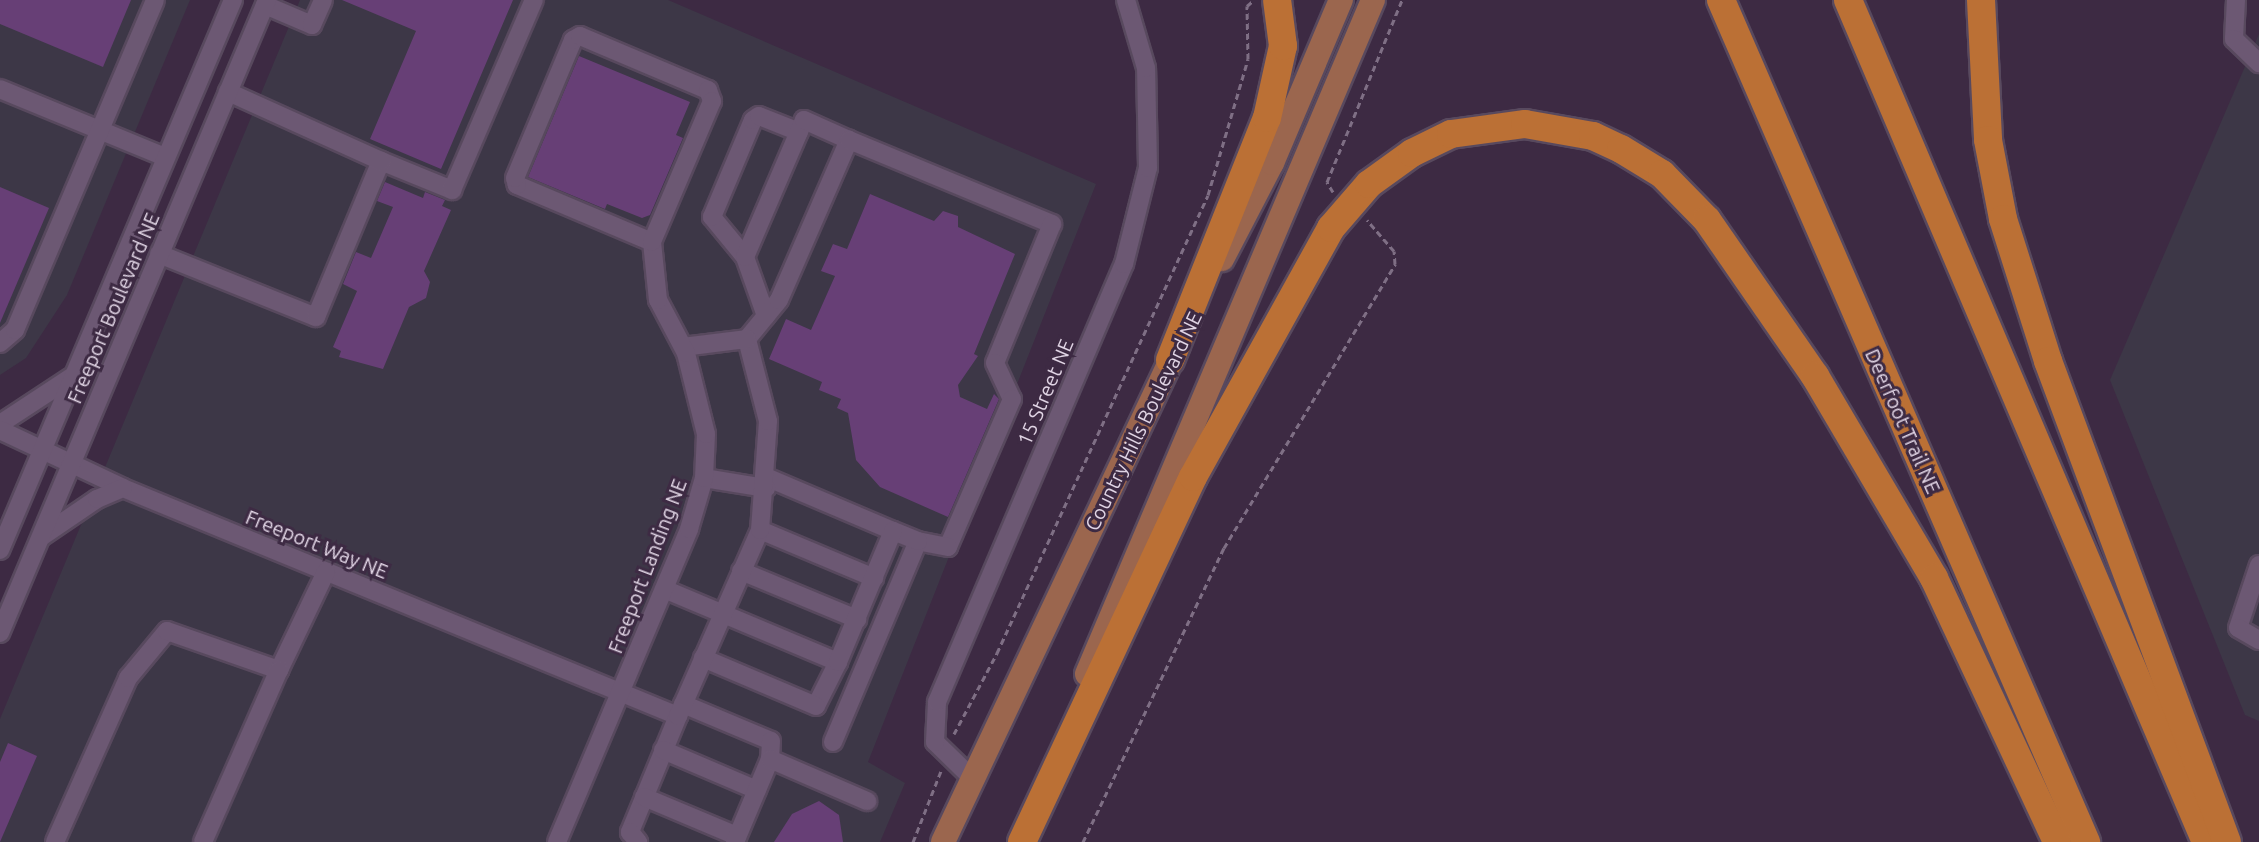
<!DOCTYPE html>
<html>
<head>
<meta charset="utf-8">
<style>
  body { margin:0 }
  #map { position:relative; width:2259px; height:842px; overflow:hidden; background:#3d2a43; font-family:Ubuntu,sans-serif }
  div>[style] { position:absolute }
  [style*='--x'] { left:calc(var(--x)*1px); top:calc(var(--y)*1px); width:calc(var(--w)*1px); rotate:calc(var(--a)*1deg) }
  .commercial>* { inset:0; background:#3d3747 }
  .building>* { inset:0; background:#673f76 }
  .path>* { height:3px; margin-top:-1.5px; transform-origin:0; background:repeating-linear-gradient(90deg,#7f6f85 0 6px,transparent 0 10px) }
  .roads { filter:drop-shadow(2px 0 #58495e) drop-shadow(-2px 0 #58495e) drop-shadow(0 2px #58495e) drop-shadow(0 -2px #58495e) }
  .minor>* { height:18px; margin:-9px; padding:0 9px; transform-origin:9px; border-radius:9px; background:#6c5873 }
  .major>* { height:24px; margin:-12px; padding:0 12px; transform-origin:12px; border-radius:12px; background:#9b664e }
  .highway>* { height:28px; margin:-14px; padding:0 14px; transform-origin:14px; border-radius:14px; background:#bb7035 }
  span { translate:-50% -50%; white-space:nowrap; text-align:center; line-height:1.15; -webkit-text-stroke:6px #3d2a43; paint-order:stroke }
  .street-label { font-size:20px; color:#e1d5e5 }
</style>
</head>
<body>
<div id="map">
  <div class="commercial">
    <div style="clip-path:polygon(0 0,190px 0,67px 295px,26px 358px,0 375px)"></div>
    <div style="clip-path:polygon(300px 0,668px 0,1096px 184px,868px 762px,905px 783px,880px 842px,0 842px,0 719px)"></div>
    <div style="clip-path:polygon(2259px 34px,2259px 721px,2245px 715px,2110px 380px)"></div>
  </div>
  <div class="building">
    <div style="clip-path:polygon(0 0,131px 0,103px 67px,0 24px)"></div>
    <div style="clip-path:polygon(342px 0,513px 0,441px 169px,370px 139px,416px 31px)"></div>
    <div style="clip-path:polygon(579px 56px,690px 102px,676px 135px,683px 138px,650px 215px,642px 218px,607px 204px,605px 209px,528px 177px)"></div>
    <div style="clip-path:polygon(385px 182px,423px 198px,425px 192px,445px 200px,442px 206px,451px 210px,424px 271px,430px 282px,426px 298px,409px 307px,383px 369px,339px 357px,341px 351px,333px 347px,357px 291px,343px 284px,356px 252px,371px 258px,393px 207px,377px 201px)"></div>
    <div style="clip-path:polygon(0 187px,49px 208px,0 323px)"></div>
    <div style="clip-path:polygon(870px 194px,934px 221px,943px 211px,958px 216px,958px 227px,1015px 254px,974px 354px,978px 356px,958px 385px,960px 397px,987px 409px,994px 394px,999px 399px,948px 517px,880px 487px,856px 460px,848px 413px,837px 408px,841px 399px,819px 390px,822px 382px,769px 359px,786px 319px,811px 330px,835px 276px,821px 271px,833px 244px,847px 249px)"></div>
    <div style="clip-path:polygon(8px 743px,37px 756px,0 842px,0 762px)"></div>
    <div style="clip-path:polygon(819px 801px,839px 815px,843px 842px,774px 842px,792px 814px)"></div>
  </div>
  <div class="path">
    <div style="--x:1333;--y:192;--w:12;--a:-121"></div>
    <div style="--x:1327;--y:182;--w:197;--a:-67.6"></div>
    <div style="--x:954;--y:734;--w:92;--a:-62"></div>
    <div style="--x:997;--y:653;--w:504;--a:-65.26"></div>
    <div style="--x:1208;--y:195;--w:142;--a:-73.6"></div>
    <div style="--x:1248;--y:59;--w:53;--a:-91.1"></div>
    <div style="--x:1247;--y:6;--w:9;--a:-41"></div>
    <div style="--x:913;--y:842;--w:76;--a:-68.5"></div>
    <div style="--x:1083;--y:842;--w:326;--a:-64.4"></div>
    <div style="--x:1224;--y:548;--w:332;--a:-58.9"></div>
    <div style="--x:1395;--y:264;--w:13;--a:-94"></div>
    <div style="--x:1394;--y:251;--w:41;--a:-131.1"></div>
  </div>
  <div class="roads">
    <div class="minor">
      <div style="--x:2236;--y:0;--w:39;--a:93"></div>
      <div style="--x:2234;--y:39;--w:35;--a:44"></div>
      <div style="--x:265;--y:5;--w:51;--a:23.1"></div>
      <div style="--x:312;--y:25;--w:27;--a:-66"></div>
      <div style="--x:0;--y:89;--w:178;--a:22.4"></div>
      <div style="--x:381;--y:161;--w:77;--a:22.2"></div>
      <div style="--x:452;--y:190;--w:207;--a:-66.7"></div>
      <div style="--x:159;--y:254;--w:169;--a:21.9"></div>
      <div style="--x:316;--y:317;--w:169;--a:-67.4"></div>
      <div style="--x:381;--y:161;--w:168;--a:-155.7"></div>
      <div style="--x:745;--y:257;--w:52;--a:-129.5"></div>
      <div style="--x:712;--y:217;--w:105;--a:-67.1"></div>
      <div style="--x:753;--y:120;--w:7;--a:-34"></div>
      <div style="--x:759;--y:116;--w:43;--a:21.8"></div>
      <div style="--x:766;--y:316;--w:63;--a:-109.6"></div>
      <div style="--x:745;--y:257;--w:149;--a:-66.7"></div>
      <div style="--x:804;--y:120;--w:49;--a:24"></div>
      <div style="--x:747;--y:339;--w:50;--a:-50.6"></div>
      <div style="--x:779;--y:300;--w:175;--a:-66.4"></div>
      <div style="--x:849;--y:140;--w:220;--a:22.5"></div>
      <div style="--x:1052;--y:224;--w:150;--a:112.3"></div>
      <div style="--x:995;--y:363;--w:40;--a:65"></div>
      <div style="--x:1012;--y:399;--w:161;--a:113.4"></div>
      <div style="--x:948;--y:547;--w:31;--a:-169"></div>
      <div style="--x:0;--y:343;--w:20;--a:-41"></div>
      <div style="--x:15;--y:330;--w:358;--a:-67"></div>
      <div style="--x:0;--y:424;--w:84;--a:-33.3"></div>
      <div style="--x:0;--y:430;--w:136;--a:25.2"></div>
      <div style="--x:123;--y:488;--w:600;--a:22.33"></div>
      <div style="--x:678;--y:716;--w:126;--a:112.5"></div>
      <div style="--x:630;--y:832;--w:13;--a:51"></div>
      <div style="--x:766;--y:477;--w:138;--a:23"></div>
      <div style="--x:704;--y:478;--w:63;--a:9.2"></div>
      <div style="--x:760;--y:530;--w:124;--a:22.8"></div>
      <div style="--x:41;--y:537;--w:68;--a:-34.2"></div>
      <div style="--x:97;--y:499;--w:28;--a:-23"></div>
      <div style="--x:0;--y:550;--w:597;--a:-67.04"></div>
      <div style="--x:2259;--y:565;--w:66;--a:108.4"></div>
      <div style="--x:2238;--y:628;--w:24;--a:30"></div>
      <div style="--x:741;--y:571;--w:126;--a:22.5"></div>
      <div style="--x:664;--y:589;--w:189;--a:22.8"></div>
      <div style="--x:838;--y:662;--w:49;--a:116.6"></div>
      <div style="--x:816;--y:706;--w:123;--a:-157"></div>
      <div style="--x:0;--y:633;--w:687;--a:-67.13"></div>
      <div style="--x:683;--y:704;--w:95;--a:22.8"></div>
      <div style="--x:771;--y:741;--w:18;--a:93"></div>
      <div style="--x:678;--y:716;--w:203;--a:-66.2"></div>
      <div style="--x:760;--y:530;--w:109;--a:-85.8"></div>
      <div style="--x:768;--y:421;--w:85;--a:-104.4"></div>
      <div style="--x:747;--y:339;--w:64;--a:172.9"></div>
      <div style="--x:833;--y:742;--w:218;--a:-67.1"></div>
      <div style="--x:918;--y:541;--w:27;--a:-158"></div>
      <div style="--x:893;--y:531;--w:142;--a:112.8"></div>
      <div style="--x:663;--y:750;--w:102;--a:23.1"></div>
      <div style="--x:971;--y:777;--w:50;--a:-135.8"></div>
      <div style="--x:935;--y:742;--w:40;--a:-87.1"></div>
      <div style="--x:937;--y:702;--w:476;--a:-66.9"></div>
      <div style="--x:1124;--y:264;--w:99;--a:-76"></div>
      <div style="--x:1148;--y:168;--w:100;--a:-91.1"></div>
      <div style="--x:1146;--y:68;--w:71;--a:-106.4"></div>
      <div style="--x:644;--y:797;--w:101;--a:22.8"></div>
      <div style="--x:55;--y:842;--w:180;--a:-66"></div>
      <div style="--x:128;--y:678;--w:61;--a:-50.3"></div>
      <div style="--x:167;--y:631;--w:119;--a:19.2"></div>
      <div style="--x:279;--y:670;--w:109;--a:-64.4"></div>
      <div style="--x:203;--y:842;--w:188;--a:-66.2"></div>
      <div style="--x:557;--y:842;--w:340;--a:-67.1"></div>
      <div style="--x:689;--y:529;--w:53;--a:-73.6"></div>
      <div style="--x:704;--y:478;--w:44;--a:-87.4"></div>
      <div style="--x:706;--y:434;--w:83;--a:-103.9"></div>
      <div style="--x:686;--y:353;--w:60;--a:-117.8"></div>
      <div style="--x:658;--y:300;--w:58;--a:-95.9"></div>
      <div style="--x:652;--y:242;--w:147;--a:-157.1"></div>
      <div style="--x:517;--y:185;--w:7;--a:-106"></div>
      <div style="--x:515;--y:178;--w:150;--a:-67.2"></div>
      <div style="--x:573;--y:40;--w:8;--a:-30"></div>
      <div style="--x:580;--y:36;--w:139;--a:22.9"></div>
      <div style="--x:708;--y:90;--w:12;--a:70"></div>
      <div style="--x:712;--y:101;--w:153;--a:113.1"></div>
      <div style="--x:735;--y:842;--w:90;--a:-67.1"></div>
      <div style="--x:770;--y:759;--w:106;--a:23.4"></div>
    </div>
    <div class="major">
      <div style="--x:1222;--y:259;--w:108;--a:-62.5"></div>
      <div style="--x:1272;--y:163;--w:177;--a:-67.1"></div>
      <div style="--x:1087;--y:674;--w:732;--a:-67.01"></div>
      <div style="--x:943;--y:842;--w:550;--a:-64.69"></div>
    </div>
    <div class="highway">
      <div style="--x:1721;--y:0;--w:918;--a:66.56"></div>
      <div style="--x:1848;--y:0;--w:915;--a:66.97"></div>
      <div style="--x:1981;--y:0;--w:140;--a:87.1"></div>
      <div style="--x:1988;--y:140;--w:80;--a:79.2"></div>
      <div style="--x:2003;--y:219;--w:149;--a:72.4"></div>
      <div style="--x:2048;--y:361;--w:513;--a:69.59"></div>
      <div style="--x:1170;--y:360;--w:261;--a:-68.2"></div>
      <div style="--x:1267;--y:118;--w:74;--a:-77.5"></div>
      <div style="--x:1283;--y:46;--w:46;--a:-97.4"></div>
      <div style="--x:1022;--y:842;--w:403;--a:-64.9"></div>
      <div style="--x:1193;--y:477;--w:285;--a:-61"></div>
      <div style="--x:1331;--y:228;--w:58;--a:-49.2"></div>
      <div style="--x:1369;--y:184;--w:53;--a:-35.8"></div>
      <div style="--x:1412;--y:153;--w:43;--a:-26"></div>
      <div style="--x:1451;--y:134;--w:75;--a:-7.7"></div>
      <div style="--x:1525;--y:124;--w:69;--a:10"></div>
      <div style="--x:1593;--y:136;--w:31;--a:25"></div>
      <div style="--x:1621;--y:149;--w:48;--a:31.4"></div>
      <div style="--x:1662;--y:174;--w:64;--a:45.6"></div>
      <div style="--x:1707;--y:220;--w:190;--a:55.3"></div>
      <div style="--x:1815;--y:376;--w:234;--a:59.5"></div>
      <div style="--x:1934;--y:578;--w:291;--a:65"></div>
    </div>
  </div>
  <div class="street-label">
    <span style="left:113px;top:308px;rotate:-67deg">Freeport Boulevard NE</span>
    <span style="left:1045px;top:392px;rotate:-67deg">15 Street NE</span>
    <span style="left:1143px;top:421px;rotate:-64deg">Country Hills Boulevard NE</span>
    <span style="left:1903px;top:421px;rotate:66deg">Deerfoot Trail NE</span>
    <span style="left:317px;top:544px;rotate:22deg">Freeport Way NE</span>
    <span style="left:647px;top:566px;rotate:-69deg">Freeport Landing NE</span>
  </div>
</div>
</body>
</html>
